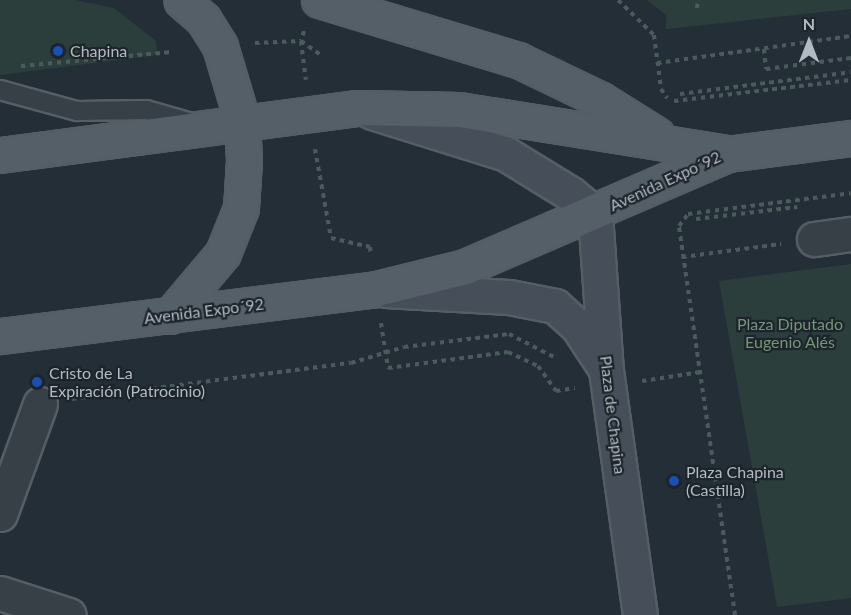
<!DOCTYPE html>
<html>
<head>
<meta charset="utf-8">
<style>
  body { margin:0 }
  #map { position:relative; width:851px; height:615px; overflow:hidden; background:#242e36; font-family:Lato,sans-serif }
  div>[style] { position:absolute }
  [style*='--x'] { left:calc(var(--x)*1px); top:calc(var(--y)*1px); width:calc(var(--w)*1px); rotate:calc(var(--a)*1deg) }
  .green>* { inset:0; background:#2c3e3c }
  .path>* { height:4px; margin-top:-2px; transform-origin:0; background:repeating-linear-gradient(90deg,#4a5b5b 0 4.5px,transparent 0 9px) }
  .roads { filter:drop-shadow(2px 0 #555d65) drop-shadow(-2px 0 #555d65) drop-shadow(0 2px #555d65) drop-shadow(0 -2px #555d65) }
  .lane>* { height:18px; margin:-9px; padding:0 9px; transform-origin:9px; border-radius:9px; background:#373f47 }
  .street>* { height:33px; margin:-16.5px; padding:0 16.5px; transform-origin:16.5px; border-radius:16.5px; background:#373f47 }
  .secondary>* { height:33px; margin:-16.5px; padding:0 16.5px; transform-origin:16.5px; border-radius:16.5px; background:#464f59 }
  .primary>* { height:33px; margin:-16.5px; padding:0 16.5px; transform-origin:16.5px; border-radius:16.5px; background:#555f67 }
  .dots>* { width:16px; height:16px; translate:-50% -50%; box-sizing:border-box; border:3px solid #1d242b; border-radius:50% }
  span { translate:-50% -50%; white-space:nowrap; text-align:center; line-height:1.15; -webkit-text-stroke:4.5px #1d242b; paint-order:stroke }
  .poi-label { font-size:16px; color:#b2bac3 }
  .left { translate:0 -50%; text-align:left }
  .street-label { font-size:16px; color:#b2bac3 }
  .park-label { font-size:16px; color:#749678 }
  .north { position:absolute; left:779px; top:12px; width:60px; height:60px; -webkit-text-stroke:4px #1d242b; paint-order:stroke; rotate:0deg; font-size:16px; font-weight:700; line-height:24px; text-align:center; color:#b2bac3 }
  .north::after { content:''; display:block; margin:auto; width:21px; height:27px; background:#b2bac3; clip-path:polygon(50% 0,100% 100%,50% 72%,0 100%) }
</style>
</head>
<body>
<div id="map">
  <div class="green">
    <div style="clip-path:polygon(0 0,75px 0,114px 8px,156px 41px,157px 55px,0 75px)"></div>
    <div style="clip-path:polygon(647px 0,851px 0,851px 9px,666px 29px,666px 15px)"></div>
    <div style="clip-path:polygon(851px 264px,851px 598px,777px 607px,719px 281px)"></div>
  </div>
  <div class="path">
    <div style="--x:618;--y:0;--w:50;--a:44.2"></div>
    <div style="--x:654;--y:35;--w:54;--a:82.6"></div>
    <div style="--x:661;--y:89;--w:11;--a:56"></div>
    <div style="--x:697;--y:8;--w:8;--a:-83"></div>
    <div style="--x:304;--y:31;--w:10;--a:107"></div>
    <div style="--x:301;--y:41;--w:39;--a:83"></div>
    <div style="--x:255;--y:43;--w:46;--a:-2.5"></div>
    <div style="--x:301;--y:41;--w:24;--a:35"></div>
    <div style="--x:764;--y:49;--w:20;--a:84"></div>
    <div style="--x:766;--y:69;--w:86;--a:-7.4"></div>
    <div style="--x:657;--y:63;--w:196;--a:-7.9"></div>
    <div style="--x:21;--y:66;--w:151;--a:-5.3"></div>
    <div style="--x:680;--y:94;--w:172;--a:-7.3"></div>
    <div style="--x:674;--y:101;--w:178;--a:-6.8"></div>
    <div style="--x:315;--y:149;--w:90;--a:79.8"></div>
    <div style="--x:331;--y:238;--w:40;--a:13"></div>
    <div style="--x:370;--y:247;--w:9;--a:84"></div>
    <div style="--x:696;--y:219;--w:102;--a:-6.8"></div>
    <div style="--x:682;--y:257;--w:100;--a:-7.5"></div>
    <div style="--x:381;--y:323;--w:46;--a:81.2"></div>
    <div style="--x:388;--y:368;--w:121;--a:-7.6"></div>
    <div style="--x:508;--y:352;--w:33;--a:25"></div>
    <div style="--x:538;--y:366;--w:31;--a:54"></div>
    <div style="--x:556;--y:391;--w:19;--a:-9"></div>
    <div style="--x:642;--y:381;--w:60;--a:-8.7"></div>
    <div style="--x:72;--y:399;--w:281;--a:-7.4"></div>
    <div style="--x:351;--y:363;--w:55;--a:-16.8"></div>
    <div style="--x:404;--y:347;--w:106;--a:-7.1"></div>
    <div style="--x:509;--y:334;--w:51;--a:27.1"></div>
    <div style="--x:735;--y:615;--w:393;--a:-98.2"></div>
    <div style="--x:679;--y:226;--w:15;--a:-53"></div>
    <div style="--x:688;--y:214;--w:164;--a:-7.3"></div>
  </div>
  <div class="roads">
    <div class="lane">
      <div style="--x:0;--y:90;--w:80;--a:15.3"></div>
      <div style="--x:77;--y:111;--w:69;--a:-0.8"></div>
      <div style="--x:146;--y:110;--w:48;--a:15.8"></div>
    </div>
    <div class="street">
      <div style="--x:814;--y:239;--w:37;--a:-8"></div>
      <div style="--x:0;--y:514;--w:117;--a:-70"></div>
      <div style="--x:0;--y:593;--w:72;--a:17.7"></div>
    </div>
    <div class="secondary">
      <div style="--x:372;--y:112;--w:140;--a:17.4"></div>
      <div style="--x:506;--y:154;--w:76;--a:31.6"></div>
      <div style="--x:571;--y:194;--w:31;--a:40"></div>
      <div style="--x:595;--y:214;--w:156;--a:86"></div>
      <div style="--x:606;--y:370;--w:247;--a:82.1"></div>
      <div style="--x:385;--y:290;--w:124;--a:3.2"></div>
      <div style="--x:509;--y:297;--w:47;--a:11.1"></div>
      <div style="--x:555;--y:306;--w:31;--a:42"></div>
      <div style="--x:578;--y:327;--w:49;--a:56.6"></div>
    </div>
    <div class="primary">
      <div style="--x:319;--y:0;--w:208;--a:16.8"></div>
      <div style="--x:518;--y:60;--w:92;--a:25.7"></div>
      <div style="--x:601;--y:100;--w:66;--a:32"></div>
      <div style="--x:0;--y:155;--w:361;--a:-7.5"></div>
      <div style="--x:358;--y:108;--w:101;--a:1.1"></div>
      <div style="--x:459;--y:110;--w:270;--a:9.1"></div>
      <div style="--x:170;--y:316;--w:82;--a:-49.9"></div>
      <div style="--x:223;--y:253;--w:48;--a:-68.2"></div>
      <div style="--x:241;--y:208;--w:48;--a:-86.4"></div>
      <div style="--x:244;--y:160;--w:40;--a:-92.9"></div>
      <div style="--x:242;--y:120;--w:77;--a:-106.6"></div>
      <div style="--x:220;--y:46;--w:31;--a:-122"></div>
      <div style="--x:204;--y:20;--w:30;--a:-139"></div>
      <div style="--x:0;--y:336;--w:379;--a:-7.1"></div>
      <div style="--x:376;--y:289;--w:92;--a:-13.9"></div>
      <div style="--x:465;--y:267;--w:285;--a:-23.3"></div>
      <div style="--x:727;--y:154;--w:125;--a:-7.4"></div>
    </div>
  </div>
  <div class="dots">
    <div style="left:58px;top:51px;background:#1a4fb4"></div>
    <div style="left:37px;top:382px;background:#1a4fb4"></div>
    <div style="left:674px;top:481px;background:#1a4fb4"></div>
  </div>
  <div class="poi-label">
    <span class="left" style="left:70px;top:51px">Chapina</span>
    <span class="left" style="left:49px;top:382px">Cristo de La<br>Expiración (Patrocinio)</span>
    <span class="left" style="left:686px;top:481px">Plaza Chapina<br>(Castilla)</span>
  </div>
  <div class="street-label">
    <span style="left:665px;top:181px;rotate:-25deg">Avenida Expo´92</span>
    <span style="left:204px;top:311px;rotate:-7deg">Avenida Expo´92</span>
    <span style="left:613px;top:415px;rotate:83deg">Plaza de Chapina</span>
  </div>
  <div class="park-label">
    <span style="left:790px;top:333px">Plaza Diputado<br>Eugenio Alés</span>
  </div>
  <div class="north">N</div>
</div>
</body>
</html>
